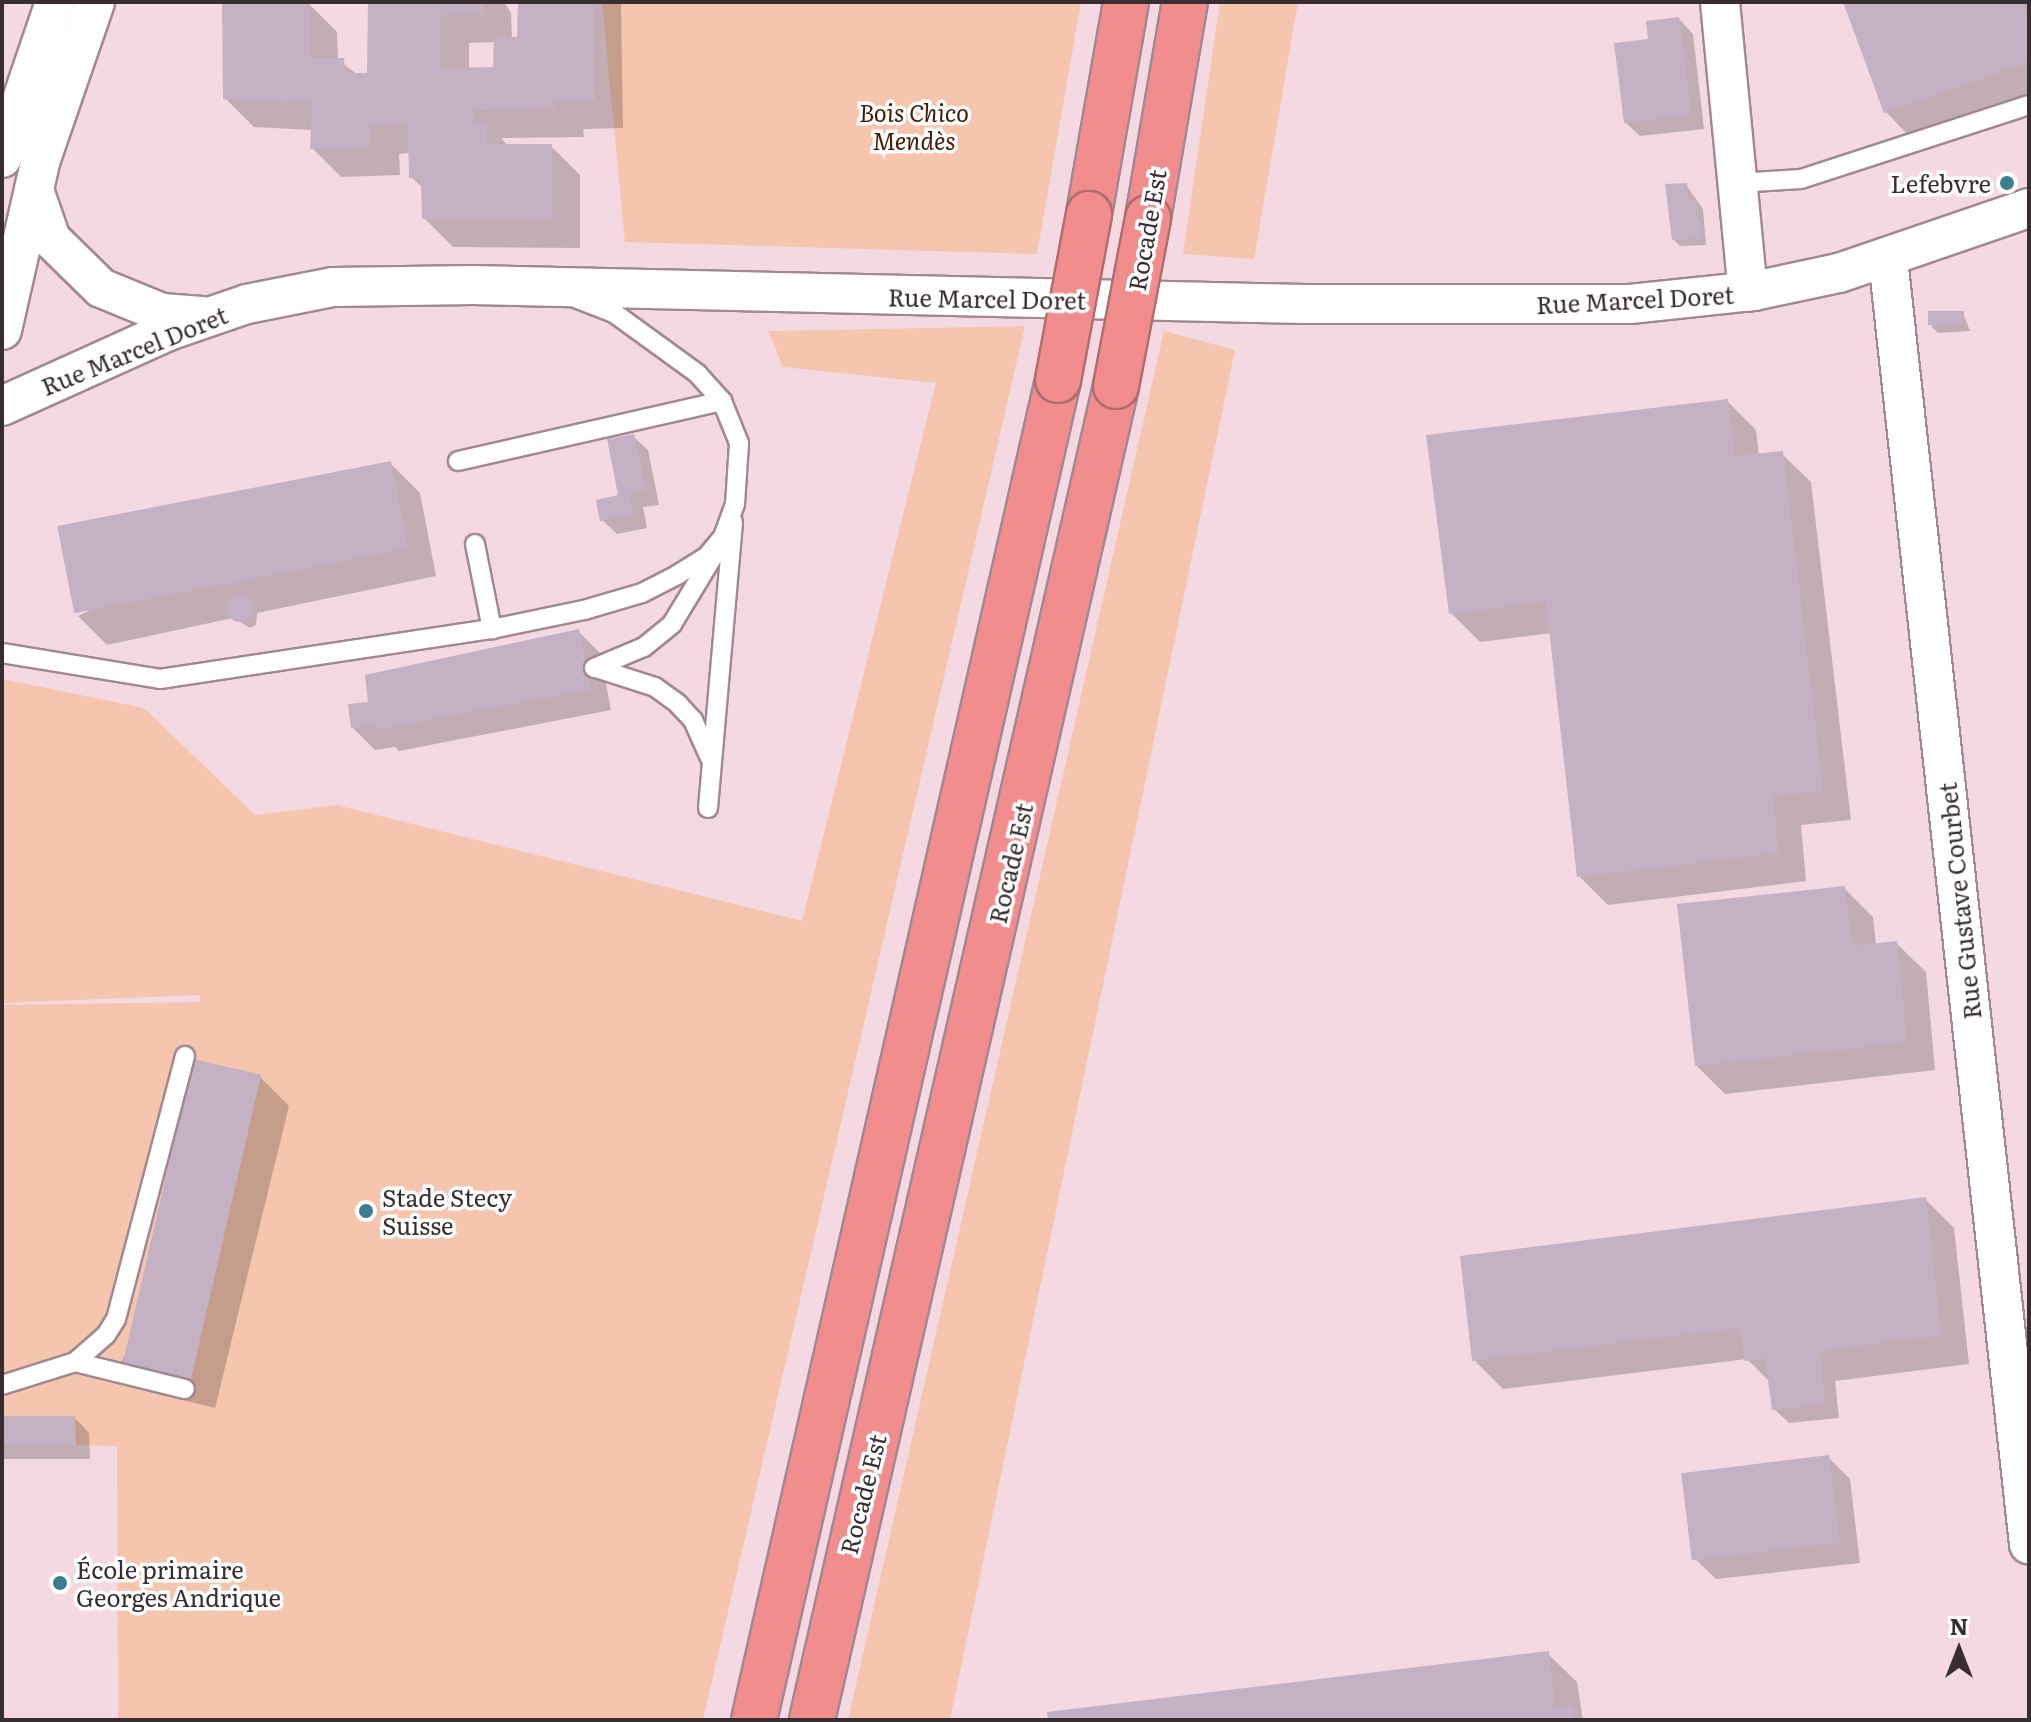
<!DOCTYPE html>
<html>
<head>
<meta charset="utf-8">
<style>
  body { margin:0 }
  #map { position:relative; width:2031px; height:1722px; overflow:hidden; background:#f4d9e3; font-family:Literata,serif }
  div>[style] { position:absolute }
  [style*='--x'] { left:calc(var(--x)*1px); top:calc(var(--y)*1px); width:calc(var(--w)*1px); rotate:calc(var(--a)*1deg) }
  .green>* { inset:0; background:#f5c5ae }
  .shadow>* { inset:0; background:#0003 }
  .building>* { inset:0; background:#c4b2c4; transform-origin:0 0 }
  .round { border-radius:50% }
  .roads { filter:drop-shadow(2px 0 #a18892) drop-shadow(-2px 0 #a18892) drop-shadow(0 2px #a18892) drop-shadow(0 -2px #a18892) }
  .lane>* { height:18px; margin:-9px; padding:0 9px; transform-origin:9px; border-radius:9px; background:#fff }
  .street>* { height:38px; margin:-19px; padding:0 19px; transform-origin:19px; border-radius:19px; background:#fff }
  .highway>* { height:44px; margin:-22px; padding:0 22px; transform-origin:22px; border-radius:22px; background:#f28d8d }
  .bridges { filter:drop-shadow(2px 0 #b16c6d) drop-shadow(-2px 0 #b16c6d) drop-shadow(0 2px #b16c6d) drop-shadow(0 -2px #b16c6d) }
  .highway-bridge>* { height:44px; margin:-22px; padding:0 22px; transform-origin:22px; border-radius:22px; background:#f28d8d }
  .dots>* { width:22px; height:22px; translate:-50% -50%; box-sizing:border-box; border:4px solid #fff; border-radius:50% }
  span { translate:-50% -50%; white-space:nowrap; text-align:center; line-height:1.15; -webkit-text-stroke:7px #fff; paint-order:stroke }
  .park-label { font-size:24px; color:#471b01; font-style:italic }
  .poi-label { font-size:24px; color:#382e32 }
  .right { translate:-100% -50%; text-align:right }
  .left { translate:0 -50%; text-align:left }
  .street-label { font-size:24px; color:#382e32 }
  .frame { position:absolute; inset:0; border:4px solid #382e32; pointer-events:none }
  .north { position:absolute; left:1919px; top:1610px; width:80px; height:80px; -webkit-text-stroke:6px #fff; paint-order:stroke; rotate:0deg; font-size:22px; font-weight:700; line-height:32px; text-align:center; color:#382e32 }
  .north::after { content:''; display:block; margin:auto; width:28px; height:36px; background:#382e32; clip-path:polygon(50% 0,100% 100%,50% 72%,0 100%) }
</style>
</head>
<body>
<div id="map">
  <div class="green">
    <div style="clip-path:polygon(602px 2px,1081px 2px,1037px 254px,625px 242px)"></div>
    <div style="clip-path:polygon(1220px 2px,1298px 2px,1254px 259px,1183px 254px)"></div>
    <div style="clip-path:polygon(1025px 326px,703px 1720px,118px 1720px,117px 1446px,76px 1445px,75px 1416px,2px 1417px,2px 1005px,199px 1002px,200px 995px,2px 1003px,2px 679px,144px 708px,255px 815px,337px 805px,802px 921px,936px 383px,783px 367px,768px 331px)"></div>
    <div style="clip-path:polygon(1164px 331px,1235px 350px,950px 1720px,848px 1720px)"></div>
  </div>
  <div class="shadow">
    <div style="clip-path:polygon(evenodd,370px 2px,504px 2px,511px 13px,512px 39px,519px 39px,520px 2px,621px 2px,623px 128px,583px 129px,584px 137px,501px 138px,508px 146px,551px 146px,580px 175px,580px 248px,453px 247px,424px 218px,424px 189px,411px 177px,411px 153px,399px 154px,400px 175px,341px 177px,312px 148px,313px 130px,254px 127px,225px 98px,308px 3px,337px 32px,338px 60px,358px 75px,369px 75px,370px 2px,496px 42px,495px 69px,469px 69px,469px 43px,496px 42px)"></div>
    <div style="clip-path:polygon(1845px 2px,2029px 2px,2029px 101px,1914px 141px,1886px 112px)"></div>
    <div style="clip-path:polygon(1679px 19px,1693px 34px,1704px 129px,1640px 136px,1625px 122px,1650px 41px)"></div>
    <div style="clip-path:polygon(1686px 185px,1703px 209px,1706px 245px,1680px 246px,1673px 239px)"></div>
    <div style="clip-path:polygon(1963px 313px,1970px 331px,1938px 333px,1931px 326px)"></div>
    <div style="clip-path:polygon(1727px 401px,1756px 430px,1759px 456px,1782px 454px,1811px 482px,1851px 820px,1801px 825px,1806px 881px,1608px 905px,1579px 876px,1552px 633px,1480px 642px,1451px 613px)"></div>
    <div style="clip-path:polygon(633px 436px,648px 450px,659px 505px,643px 507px,647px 528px,617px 534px,602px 520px,620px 497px)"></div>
    <div style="clip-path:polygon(391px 464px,420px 493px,436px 576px,257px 613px,256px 625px,250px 628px,233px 618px,107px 645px,78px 616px)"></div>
    <div style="clip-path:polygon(578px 631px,600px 653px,611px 710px,399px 751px,395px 747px,375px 750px,353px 728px,371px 704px)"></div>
    <div style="clip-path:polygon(1844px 888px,1873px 917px,1876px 946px,1897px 944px,1926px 972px,1935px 1070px,1725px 1094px,1696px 1065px)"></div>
    <div style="clip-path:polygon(260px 1077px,289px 1106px,215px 1408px,150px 1392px,121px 1363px)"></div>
    <div style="clip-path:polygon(1925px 1199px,1954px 1228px,1969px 1364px,1835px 1381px,1839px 1418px,1789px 1423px,1774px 1409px,1771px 1383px,1747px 1359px,1503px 1389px,1474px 1360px)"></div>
    <div style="clip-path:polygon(2px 1418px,75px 1418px,89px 1433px,90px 1459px,2px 1459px)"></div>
    <div style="clip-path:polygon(1828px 1457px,1850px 1479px,1860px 1563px,1716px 1579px,1694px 1558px)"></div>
    <div style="clip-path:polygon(1548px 1654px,1577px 1682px,1583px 1720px,1050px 1720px)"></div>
  </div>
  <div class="building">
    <div style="clip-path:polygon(309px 2px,311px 58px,344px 58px,345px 73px,367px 73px,368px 2px,484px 2px,485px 14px,440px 15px,440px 68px,493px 67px,494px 37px,517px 37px,518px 2px,594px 2px,595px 100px,555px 101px,556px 109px,474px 110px,474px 122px,487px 122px,487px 144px,552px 144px,552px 220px,422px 219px,421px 178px,409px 178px,408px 125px,371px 125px,371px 147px,310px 149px,312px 103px,223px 99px,222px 3px)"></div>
    <div style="clip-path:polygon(1843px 2px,2022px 2px,2029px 23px,2029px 62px,1884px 113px)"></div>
    <div style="clip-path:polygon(1679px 17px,1691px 115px,1624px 123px,1614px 43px,1648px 39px,1646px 21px)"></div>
    <div style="clip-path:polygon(1687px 183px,1689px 201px,1697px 200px,1701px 238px,1672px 240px,1665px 184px)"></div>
    <div style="left:1964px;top:311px;width:14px;height:36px;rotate:90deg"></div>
    <div style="clip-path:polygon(1728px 399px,1735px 456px,1783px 451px,1823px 791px,1773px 796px,1778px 853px,1577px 877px,1546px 602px,1449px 614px,1426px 435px)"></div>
    <div style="clip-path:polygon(634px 434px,646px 491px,629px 493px,634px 514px,600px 521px,596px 500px,618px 495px,607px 439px)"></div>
    <div style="left:391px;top:461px;width:89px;height:340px;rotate:79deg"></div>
    <div class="round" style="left:227px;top:596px;width:26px;height:26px"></div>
    <div style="clip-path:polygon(579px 629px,590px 689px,375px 730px,375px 725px,351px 728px,348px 704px,368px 702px,365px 675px)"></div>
    <div style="clip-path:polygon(1845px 886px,1852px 946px,1897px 941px,1907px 1042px,1695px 1066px,1677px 904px)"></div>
    <div style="left:193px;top:1059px;width:70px;height:314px;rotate:13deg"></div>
    <div style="clip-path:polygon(1926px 1197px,1941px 1335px,1820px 1351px,1825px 1404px,1772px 1410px,1765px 1358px,1745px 1361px,1740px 1328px,1472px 1361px,1460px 1256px)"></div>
    <div style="left:2px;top:1416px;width:73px;height:29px"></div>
    <div style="left:1829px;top:1455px;width:88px;height:149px;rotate:83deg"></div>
    <div style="clip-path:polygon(1549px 1651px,1555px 1707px,1572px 1706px,1574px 1720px,1048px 1720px,1047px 1712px)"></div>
  </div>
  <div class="roads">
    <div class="lane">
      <div style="--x:1737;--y:183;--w:64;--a:-3.6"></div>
      <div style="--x:1801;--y:179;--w:240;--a:-18"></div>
      <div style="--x:458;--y:461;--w:271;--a:-12.8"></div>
      <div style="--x:475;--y:544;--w:87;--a:78.7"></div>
      <div style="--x:2;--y:653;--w:160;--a:9.3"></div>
      <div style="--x:160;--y:679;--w:336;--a:-8.6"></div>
      <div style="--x:492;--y:629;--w:94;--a:-11.7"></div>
      <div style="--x:584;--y:610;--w:60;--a:-16.3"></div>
      <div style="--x:642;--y:593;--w:39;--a:-27"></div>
      <div style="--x:677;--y:575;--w:36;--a:-32"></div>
      <div style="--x:707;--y:556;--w:25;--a:-50"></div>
      <div style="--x:723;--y:537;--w:35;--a:-70"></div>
      <div style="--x:735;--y:504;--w:61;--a:-86.2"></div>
      <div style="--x:739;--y:443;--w:45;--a:-112"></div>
      <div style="--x:722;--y:401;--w:36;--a:-132"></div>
      <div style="--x:698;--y:374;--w:104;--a:-144"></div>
      <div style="--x:614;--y:313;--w:40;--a:-159"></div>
      <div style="--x:594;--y:668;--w:54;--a:-22.8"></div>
      <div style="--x:644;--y:647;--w:36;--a:-39"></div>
      <div style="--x:672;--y:624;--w:87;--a:-58.7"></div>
      <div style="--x:596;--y:668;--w:62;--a:17.9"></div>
      <div style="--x:655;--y:687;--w:29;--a:36"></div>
      <div style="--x:678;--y:704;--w:22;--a:47"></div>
      <div style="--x:693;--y:720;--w:42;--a:65.9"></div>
      <div style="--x:708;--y:808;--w:287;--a:-85"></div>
      <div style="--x:75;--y:1362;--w:113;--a:13.8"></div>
      <div style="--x:2;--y:1385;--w:77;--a:-17.5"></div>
      <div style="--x:75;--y:1362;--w:41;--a:-41.1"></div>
      <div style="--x:106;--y:1335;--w:19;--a:-58"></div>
      <div style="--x:116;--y:1319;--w:272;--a:-75.3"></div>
    </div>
    <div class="street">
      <div style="--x:1720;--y:2;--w:291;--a:84.5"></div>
      <div style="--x:2;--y:158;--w:165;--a:-71.2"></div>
      <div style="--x:34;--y:190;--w:52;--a:70.9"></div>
      <div style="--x:51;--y:239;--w:70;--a:44.4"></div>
      <div style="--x:101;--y:288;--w:66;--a:22.3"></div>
      <div style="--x:162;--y:313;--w:40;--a:4.3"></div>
      <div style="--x:1888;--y:259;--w:1293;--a:83.74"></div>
      <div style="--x:2;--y:330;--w:175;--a:-77.2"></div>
      <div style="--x:41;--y:159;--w:166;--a:-71"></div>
      <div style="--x:2;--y:406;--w:182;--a:-24.3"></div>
      <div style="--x:168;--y:331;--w:83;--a:-18.9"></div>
      <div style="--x:247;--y:304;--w:88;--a:-11.2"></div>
      <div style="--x:333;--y:287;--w:140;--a:-0.8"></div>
      <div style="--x:473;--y:285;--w:833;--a:1.31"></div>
      <div style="--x:1306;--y:304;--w:324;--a:0"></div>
      <div style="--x:1630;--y:304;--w:125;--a:-6"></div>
      <div style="--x:1754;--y:291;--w:87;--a:-12"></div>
      <div style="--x:1839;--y:273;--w:201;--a:-18.9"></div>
    </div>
    <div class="highway">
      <div style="--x:1089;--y:214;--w:215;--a:-80.1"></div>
      <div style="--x:1148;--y:218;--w:219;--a:-80.3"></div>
      <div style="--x:754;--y:1720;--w:1374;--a:-77.22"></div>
      <div style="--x:812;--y:1720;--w:1368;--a:-77.16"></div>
    </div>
  </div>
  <div class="bridges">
    <div class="highway-bridge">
      <div style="--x:1058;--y:380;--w:169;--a:-79.4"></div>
      <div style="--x:1116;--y:386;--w:171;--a:-79.2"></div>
    </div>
  </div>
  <div class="dots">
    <div style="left:2007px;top:183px;background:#3c7d90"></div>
    <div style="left:366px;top:1211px;background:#3c7d90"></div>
    <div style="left:60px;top:1583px;background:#3c7d90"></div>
  </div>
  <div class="park-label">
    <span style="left:914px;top:126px">Bois Chico<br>Mendès</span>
  </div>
  <div class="poi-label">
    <span class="right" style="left:1991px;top:183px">Lefebvre</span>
    <span class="left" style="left:382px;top:1211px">Stade Stecy<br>Suisse</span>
    <span class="left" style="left:76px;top:1583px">École primaire<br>Georges Andrique</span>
  </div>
  <div class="street-label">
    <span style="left:1146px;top:230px;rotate:-80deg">Rocade Est</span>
    <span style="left:987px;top:298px;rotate:1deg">Rue Marcel Doret</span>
    <span style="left:1635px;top:299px;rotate:-3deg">Rue Marcel Doret</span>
    <span style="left:134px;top:350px;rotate:-22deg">Rue Marcel Doret</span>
    <span style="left:1010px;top:863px;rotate:-77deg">Rocade Est</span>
    <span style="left:1959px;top:901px;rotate:-96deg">Rue Gustave Courbet</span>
    <span style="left:862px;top:1494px;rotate:-76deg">Rocade Est</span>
  </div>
  <div class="frame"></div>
  <div class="north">N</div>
</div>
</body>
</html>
